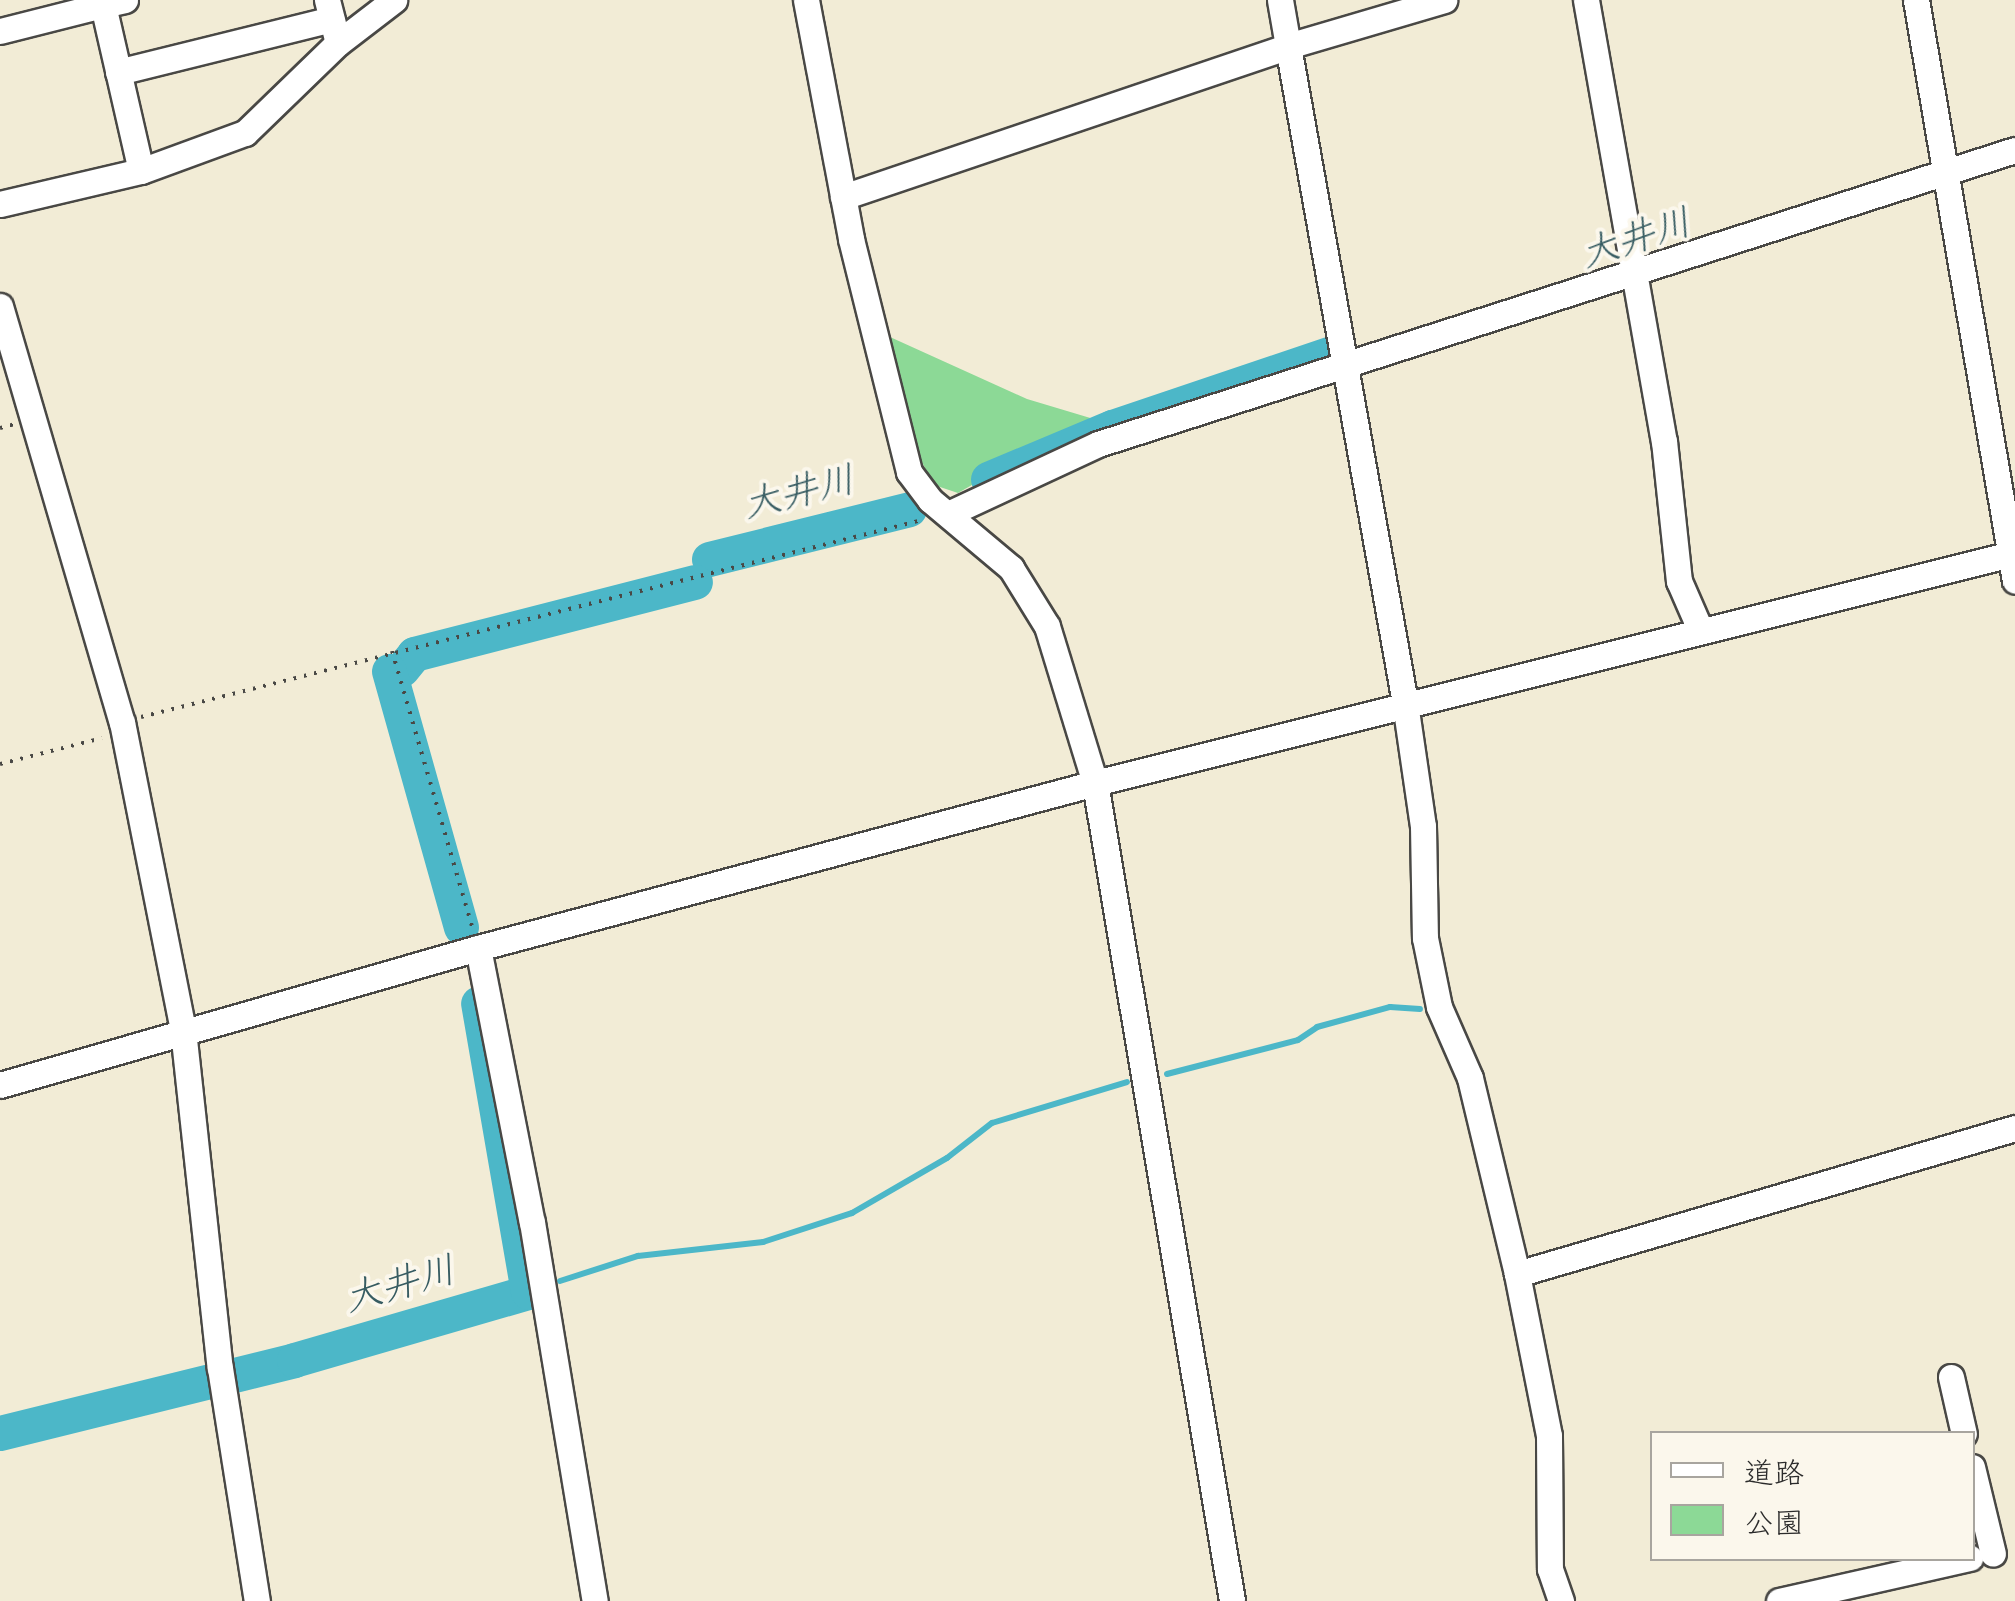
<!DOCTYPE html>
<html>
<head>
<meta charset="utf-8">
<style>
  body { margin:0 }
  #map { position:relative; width:2015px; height:1601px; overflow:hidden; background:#f2ecd6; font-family:Pangolin,"Klee One",sans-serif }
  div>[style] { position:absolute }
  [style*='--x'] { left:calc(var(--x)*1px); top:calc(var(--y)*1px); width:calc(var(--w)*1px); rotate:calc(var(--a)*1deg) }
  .green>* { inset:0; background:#8cd996 }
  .stream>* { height:6px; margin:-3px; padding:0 3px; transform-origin:3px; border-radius:3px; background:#4cb7c8 }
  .river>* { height:35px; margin:-17.5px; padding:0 17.5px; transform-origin:17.5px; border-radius:17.5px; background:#4cb7c8 }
  .path>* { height:4px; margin-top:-2px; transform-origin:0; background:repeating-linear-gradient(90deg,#494845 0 2.5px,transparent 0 10.5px) }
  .roads { filter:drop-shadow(2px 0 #494845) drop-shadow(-2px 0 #494845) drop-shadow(0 2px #494845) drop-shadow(0 -2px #494845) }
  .minor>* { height:25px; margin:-12.5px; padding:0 12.5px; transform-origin:12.5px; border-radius:12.5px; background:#fff }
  span { translate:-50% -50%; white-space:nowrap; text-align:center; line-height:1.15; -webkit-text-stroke:8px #fbf7ec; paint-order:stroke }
  .water-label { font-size:38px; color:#375c62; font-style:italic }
  .legend { position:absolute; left:1650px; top:1431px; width:325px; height:130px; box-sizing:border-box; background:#fbf7ec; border:2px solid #a8a59f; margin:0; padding:12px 18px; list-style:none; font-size:30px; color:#2b2b2b }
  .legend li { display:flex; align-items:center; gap:20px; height:50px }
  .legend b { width:50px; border:2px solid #a8a59f }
</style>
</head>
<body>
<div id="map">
  <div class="green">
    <div style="clip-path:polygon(890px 337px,1027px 399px,1097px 420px,1098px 429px,998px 470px,958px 493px,934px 485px,916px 451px)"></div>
  </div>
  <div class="stream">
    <div style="--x:1167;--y:1074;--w:135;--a:-14.5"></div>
    <div style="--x:1298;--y:1040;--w:23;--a:-34"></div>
    <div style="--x:1317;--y:1027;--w:76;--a:-15.3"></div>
    <div style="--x:1390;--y:1007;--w:30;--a:4"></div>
    <div style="--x:560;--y:1281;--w:82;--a:-17.8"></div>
    <div style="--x:638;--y:1256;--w:126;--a:-6.4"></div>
    <div style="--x:763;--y:1242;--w:94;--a:-18"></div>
    <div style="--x:852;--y:1213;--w:110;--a:-30.1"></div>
    <div style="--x:947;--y:1158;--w:57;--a:-37.9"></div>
    <div style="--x:992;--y:1123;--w:141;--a:-16.9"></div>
  </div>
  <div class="river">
    <div style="--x:988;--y:479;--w:134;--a:-22.8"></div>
    <div style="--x:1112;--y:427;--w:229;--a:-18.6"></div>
    <div style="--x:709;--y:559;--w:206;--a:-14"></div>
    <div style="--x:402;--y:669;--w:19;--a:-51"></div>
    <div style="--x:414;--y:654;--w:290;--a:-14.4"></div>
    <div style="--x:389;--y:671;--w:266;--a:74.3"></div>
    <div style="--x:0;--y:1433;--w:303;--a:-13.9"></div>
    <div style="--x:294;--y:1360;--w:244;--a:-16.2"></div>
    <div style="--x:528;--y:1292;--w:293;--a:-99.8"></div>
  </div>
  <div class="path">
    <div style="--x:0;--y:428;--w:16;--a:-15"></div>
    <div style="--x:392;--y:651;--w:291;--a:73.8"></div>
    <div style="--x:141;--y:717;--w:805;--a:-14.16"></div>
    <div style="--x:0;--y:764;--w:105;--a:-14.3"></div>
  </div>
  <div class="roads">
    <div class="minor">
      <div style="--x:125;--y:0;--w:23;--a:167"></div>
      <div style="--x:103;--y:5;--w:170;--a:77.1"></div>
      <div style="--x:141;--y:171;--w:111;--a:-20.1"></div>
      <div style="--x:245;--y:133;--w:129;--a:-44.1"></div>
      <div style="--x:327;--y:0;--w:44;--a:75.7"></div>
      <div style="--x:338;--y:43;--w:71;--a:-37.5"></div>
      <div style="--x:806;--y:0;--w:243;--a:79.3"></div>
      <div style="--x:851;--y:239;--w:240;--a:76"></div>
      <div style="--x:909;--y:472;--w:35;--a:53"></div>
      <div style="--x:930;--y:500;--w:106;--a:40"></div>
      <div style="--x:1011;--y:568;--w:68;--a:58.2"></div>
      <div style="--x:1047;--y:626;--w:164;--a:73"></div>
      <div style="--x:1095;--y:783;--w:829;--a:80.49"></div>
      <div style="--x:1280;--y:0;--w:47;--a:80.1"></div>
      <div style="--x:1288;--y:46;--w:163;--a:-16.4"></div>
      <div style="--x:1586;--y:0;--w:448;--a:80"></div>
      <div style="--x:1664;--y:441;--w:141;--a:83.9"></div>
      <div style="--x:1679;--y:581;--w:50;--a:66.5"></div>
      <div style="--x:1916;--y:0;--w:589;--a:80.33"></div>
      <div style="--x:0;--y:31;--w:106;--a:-14.2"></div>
      <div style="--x:103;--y:5;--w:5;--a:-101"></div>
      <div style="--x:118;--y:72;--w:220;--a:-13.9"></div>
      <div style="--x:843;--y:197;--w:470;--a:-18.7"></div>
      <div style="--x:1288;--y:46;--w:667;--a:79.9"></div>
      <div style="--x:1405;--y:703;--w:124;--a:81.7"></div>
      <div style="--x:1423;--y:826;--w:112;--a:89"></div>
      <div style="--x:1425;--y:938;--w:70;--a:78.5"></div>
      <div style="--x:1439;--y:1007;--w:77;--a:66.4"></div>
      <div style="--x:1470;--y:1078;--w:202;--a:76.5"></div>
      <div style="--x:1517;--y:1274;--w:519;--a:-16.34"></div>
      <div style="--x:0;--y:204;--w:145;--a:-13.2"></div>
      <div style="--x:0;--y:306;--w:434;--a:73.7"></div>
      <div style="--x:122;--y:722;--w:314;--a:78.8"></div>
      <div style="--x:183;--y:1030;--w:340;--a:83.8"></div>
      <div style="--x:220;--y:1368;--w:236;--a:81"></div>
      <div style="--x:950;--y:513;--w:163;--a:-25"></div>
      <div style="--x:1098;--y:444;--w:963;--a:-17.78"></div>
      <div style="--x:478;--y:948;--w:279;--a:78.9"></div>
      <div style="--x:532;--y:1222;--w:384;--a:80.6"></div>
      <div style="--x:0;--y:1085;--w:497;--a:-16"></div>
      <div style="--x:478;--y:948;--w:639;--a:-14.97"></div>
      <div style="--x:1095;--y:783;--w:948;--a:-14.04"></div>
      <div style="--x:1517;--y:1274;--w:165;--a:78.8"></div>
      <div style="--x:1549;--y:1436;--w:133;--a:89.6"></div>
      <div style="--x:1550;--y:1569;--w:34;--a:71"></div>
      <div style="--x:1951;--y:1377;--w:58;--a:77.2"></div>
      <div style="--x:1972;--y:1467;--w:89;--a:76.4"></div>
      <div style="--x:1779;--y:1601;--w:196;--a:-12.7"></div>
    </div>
  </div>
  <div class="water-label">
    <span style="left:1636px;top:239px;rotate:-18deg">大井川</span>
    <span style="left:799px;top:493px;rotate:-14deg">大井川</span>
    <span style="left:400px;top:1285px;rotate:-16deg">大井川</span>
  </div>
  <ul class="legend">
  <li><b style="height:12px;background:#fff"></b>道路</li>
  <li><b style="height:28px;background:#8cd996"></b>公園</li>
  </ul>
</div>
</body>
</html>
